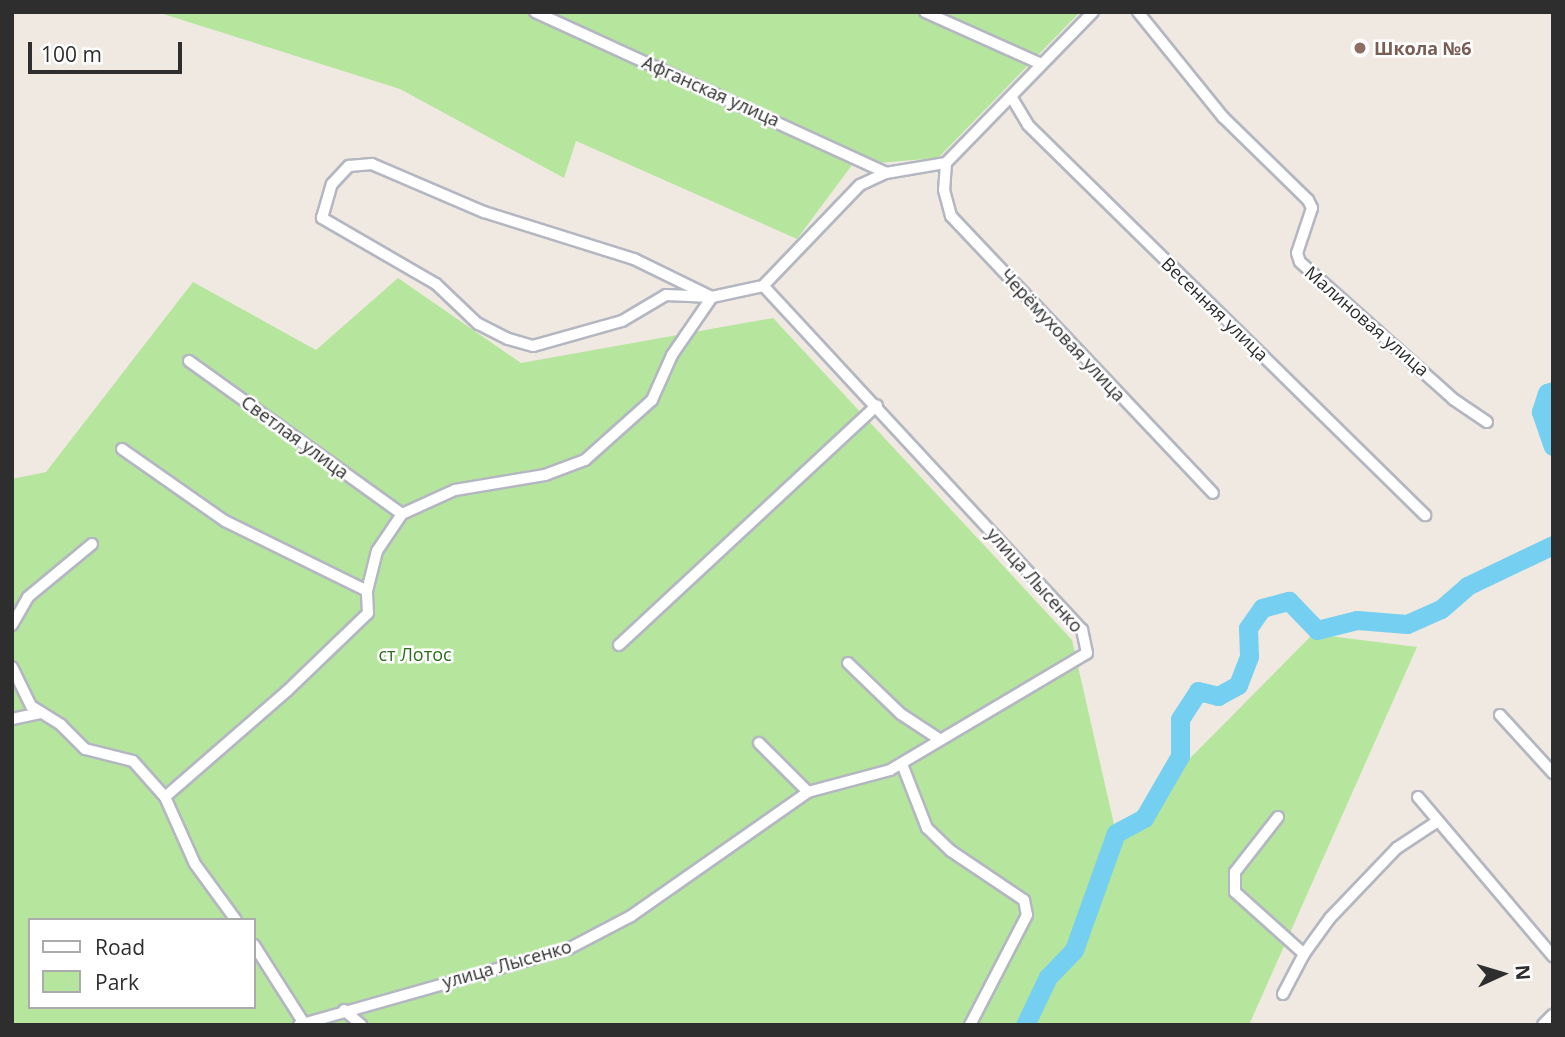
<!DOCTYPE html>
<html>
<head>
<meta charset="utf-8">
<style>
  body { margin:0 }
  #map { position:relative; width:1565px; height:1037px; overflow:hidden; background:#efe9e1; font-family:"Open Sans",sans-serif }
  div>[style] { position:absolute }
  [style*='--x'] { left:calc(var(--x)*1px); top:calc(var(--y)*1px); width:calc(var(--w)*1px); rotate:calc(var(--a)*1deg) }
  .green>* { inset:0; background:#b6e59e }
  .river>* { height:19px; margin:-9.5px; padding:0 9.5px; transform-origin:9.5px; border-radius:9.5px; background:#75cff0 }
  .roads { filter:drop-shadow(2px 0 #b4b7c1) drop-shadow(-2px 0 #b4b7c1) drop-shadow(0 2px #b4b7c1) drop-shadow(0 -2px #b4b7c1) }
  .minor>* { height:10px; margin:-5px; padding:0 5px; transform-origin:5px; border-radius:5px; background:#fff }
  .tertiary>* { height:12px; margin:-6px; padding:0 6px; transform-origin:6px; border-radius:6px; background:#fff }
  .dots>* { width:19px; height:19px; translate:-50% -50%; box-sizing:border-box; border:4px solid #fff; border-radius:50% }
  span { translate:-50% -50%; white-space:nowrap; text-align:center; line-height:1.15; -webkit-text-stroke:5px #fff; paint-order:stroke }
  .education-label { font-size:18px; color:#785e54; font-weight:700 }
  .left { translate:0 -50%; text-align:left }
  .street-label { font-size:18px; color:#2e2e2e }
  .park-label { font-size:18px; color:#2c6e1b }
  .frame { position:absolute; inset:0; border:14px solid #2e2e2e; pointer-events:none }
  .legend { position:absolute; left:28px; top:918px; width:228px; height:91px; box-sizing:border-box; background:#fff; border:2px solid #ababab; margin:0; padding:9px 12px; list-style:none; font-size:21px; color:#2e2e2e }
  .legend li { display:flex; align-items:center; gap:14px; height:35px }
  .legend b { width:35px; border:2px solid #ababab }
  .north { position:absolute; left:1467px; top:939px; width:70px; height:70px; -webkit-text-stroke:5px #fff; paint-order:stroke; rotate:86deg; font-size:19px; font-weight:700; line-height:28px; text-align:center; color:#2e2e2e }
  .north::after { content:''; display:block; margin:auto; width:24px; height:32px; background:#2e2e2e; clip-path:polygon(50% 0,100% 100%,50% 72%,0 100%) }
  .scale { position:absolute; left:28px; top:42px; width:154px; height:32px; box-sizing:border-box; border:4px solid #2e2e2e; border-top:0; padding-left:9px; font-size:21px; line-height:24px; white-space:nowrap; color:#2e2e2e; -webkit-text-stroke:5px #fff; paint-order:stroke }
</style>
</head>
<body>
<div id="map">
  <div class="green">
    <div style="clip-path:polygon(157px 12px,1080px 12px,938px 158px,852px 165px,797px 239px,576px 141px,564px 178px,400px 89px)"></div>
    <div style="clip-path:polygon(evenodd,398px 278px,521px 363px,773px 318px,1072px 640px,1116px 833px,1313px 634px,1417px 647px,1249px 1025px,12px 1025px,12px 479px,46px 472px,193px 282px,316px 350px,398px 278px,30px 920px,254px 920px,254px 1007px,30px 1007px,30px 920px)"></div>
  </div>
  <div class="river">
    <div style="--x:1553;--y:391;--w:6;--a:162"></div>
    <div style="--x:1547;--y:393;--w:20;--a:108"></div>
    <div style="--x:1541;--y:412;--w:36;--a:71"></div>
    <div style="--x:1025;--y:1025;--w:53;--a:-64.4"></div>
    <div style="--x:1048;--y:977;--w:37;--a:-46"></div>
    <div style="--x:1074;--y:950;--w:124;--a:-70.3"></div>
    <div style="--x:1116;--y:833;--w:32;--a:-28"></div>
    <div style="--x:1144;--y:818;--w:72;--a:-59.9"></div>
    <div style="--x:1180;--y:756;--w:37;--a:-90"></div>
    <div style="--x:1180;--y:719;--w:33;--a:-57"></div>
    <div style="--x:1198;--y:691;--w:21;--a:14"></div>
    <div style="--x:1218;--y:696;--w:23;--a:-29"></div>
    <div style="--x:1238;--y:685;--w:31;--a:-69"></div>
    <div style="--x:1249;--y:656;--w:28;--a:-92"></div>
    <div style="--x:1248;--y:628;--w:24;--a:-55"></div>
    <div style="--x:1262;--y:608;--w:28;--a:-15"></div>
    <div style="--x:1289;--y:601;--w:40;--a:46"></div>
    <div style="--x:1317;--y:630;--w:41;--a:-14"></div>
    <div style="--x:1357;--y:620;--w:50;--a:4.6"></div>
    <div style="--x:1407;--y:624;--w:37;--a:-24"></div>
    <div style="--x:1441;--y:609;--w:35;--a:-41"></div>
    <div style="--x:1467;--y:586;--w:95;--a:-25.5"></div>
  </div>
  <div class="roads">
    <div class="minor">
      <div style="--x:535;--y:12;--w:386;--a:24.6"></div>
      <div style="--x:925;--y:12;--w:127;--a:24.1"></div>
      <div style="--x:1138;--y:12;--w:135;--a:51"></div>
      <div style="--x:1223;--y:117;--w:119;--a:44.3"></div>
      <div style="--x:1308;--y:200;--w:9;--a:63"></div>
      <div style="--x:1312;--y:208;--w:47;--a:108.4"></div>
      <div style="--x:1297;--y:253;--w:9;--a:72"></div>
      <div style="--x:1300;--y:262;--w:205;--a:41.8"></div>
      <div style="--x:1453;--y:399;--w:41;--a:34.1"></div>
      <div style="--x:1012;--y:98;--w:31;--a:59"></div>
      <div style="--x:1028;--y:125;--w:557;--a:44.49"></div>
      <div style="--x:946;--y:163;--w:27;--a:94"></div>
      <div style="--x:944;--y:190;--w:27;--a:75"></div>
      <div style="--x:951;--y:216;--w:381;--a:46.6"></div>
      <div style="--x:372;--y:164;--w:122;--a:23.2"></div>
      <div style="--x:484;--y:212;--w:157;--a:17.4"></div>
      <div style="--x:634;--y:259;--w:87;--a:26"></div>
      <div style="--x:712;--y:297;--w:46;--a:-177.5"></div>
      <div style="--x:666;--y:295;--w:51;--a:149.4"></div>
      <div style="--x:622;--y:321;--w:92;--a:164.3"></div>
      <div style="--x:533;--y:346;--w:26;--a:-164"></div>
      <div style="--x:508;--y:339;--w:34;--a:-153"></div>
      <div style="--x:478;--y:324;--w:58;--a:-136.4"></div>
      <div style="--x:436;--y:284;--w:132;--a:-149.9"></div>
      <div style="--x:322;--y:218;--w:35;--a:-74"></div>
      <div style="--x:332;--y:184;--w:25;--a:-47"></div>
      <div style="--x:349;--y:166;--w:23;--a:-5"></div>
      <div style="--x:189;--y:361;--w:262;--a:35.7"></div>
      <div style="--x:122;--y:449;--w:126;--a:35"></div>
      <div style="--x:225;--y:521;--w:158;--a:26.2"></div>
      <div style="--x:12;--y:625;--w:32;--a:-60"></div>
      <div style="--x:28;--y:597;--w:83;--a:-39.6"></div>
      <div style="--x:619;--y:645;--w:352;--a:-42.9"></div>
      <div style="--x:848;--y:663;--w:74;--a:43.9"></div>
      <div style="--x:901;--y:714;--w:45;--a:33.3"></div>
      <div style="--x:12;--y:667;--w:43;--a:64"></div>
      <div style="--x:31;--y:706;--w:36;--a:32"></div>
      <div style="--x:61;--y:725;--w:34;--a:45"></div>
      <div style="--x:85;--y:749;--w:49;--a:14"></div>
      <div style="--x:133;--y:761;--w:48;--a:48.4"></div>
      <div style="--x:165;--y:797;--w:73;--a:65.9"></div>
      <div style="--x:195;--y:864;--w:69;--a:53.8"></div>
      <div style="--x:1500;--y:715;--w:79;--a:47.6"></div>
      <div style="--x:12;--y:719;--w:30;--a:-12"></div>
      <div style="--x:759;--y:743;--w:69;--a:45"></div>
      <div style="--x:902;--y:764;--w:69;--a:68.7"></div>
      <div style="--x:927;--y:828;--w:33;--a:44"></div>
      <div style="--x:951;--y:851;--w:88;--a:33.9"></div>
      <div style="--x:1024;--y:900;--w:15;--a:79"></div>
      <div style="--x:1027;--y:915;--w:124;--a:117.4"></div>
      <div style="--x:165;--y:797;--w:162;--a:-41"></div>
      <div style="--x:287;--y:691;--w:112;--a:-43.9"></div>
      <div style="--x:368;--y:613;--w:22;--a:-93"></div>
      <div style="--x:367;--y:591;--w:41;--a:-76"></div>
      <div style="--x:377;--y:551;--w:45;--a:-56"></div>
      <div style="--x:402;--y:514;--w:58;--a:-24.4"></div>
      <div style="--x:455;--y:490;--w:91;--a:-9.5"></div>
      <div style="--x:545;--y:475;--w:43;--a:-20.6"></div>
      <div style="--x:585;--y:460;--w:90;--a:-41.8"></div>
      <div style="--x:652;--y:400;--w:49;--a:-66"></div>
      <div style="--x:672;--y:355;--w:70;--a:-55.4"></div>
      <div style="--x:712;--y:297;--w:52;--a:-12.2"></div>
      <div style="--x:1418;--y:797;--w:209;--a:49.7"></div>
      <div style="--x:1278;--y:817;--w:70;--a:128"></div>
      <div style="--x:1235;--y:872;--w:20;--a:90"></div>
      <div style="--x:1235;--y:892;--w:93;--a:41.9"></div>
      <div style="--x:254;--y:945;--w:91;--a:57.5"></div>
      <div style="--x:1283;--y:994;--w:45;--a:-62.3"></div>
      <div style="--x:1304;--y:954;--w:44;--a:-54.2"></div>
      <div style="--x:1330;--y:918;--w:97;--a:-46.3"></div>
      <div style="--x:1397;--y:848;--w:49;--a:-33.4"></div>
      <div style="--x:344;--y:1010;--w:23;--a:41"></div>
      <div style="--x:299;--y:1025;--w:280;--a:-15.8"></div>
      <div style="--x:568;--y:949;--w:71;--a:-27.6"></div>
      <div style="--x:631;--y:916;--w:216;--a:-35"></div>
      <div style="--x:808;--y:792;--w:85;--a:-15"></div>
      <div style="--x:890;--y:770;--w:229;--a:-30.7"></div>
      <div style="--x:1087;--y:653;--w:24;--a:-102"></div>
      <div style="--x:1082;--y:630;--w:469;--a:-132.8"></div>
      <div style="--x:763;--y:286;--w:140;--a:-46.2"></div>
      <div style="--x:860;--y:185;--w:29;--a:-25"></div>
      <div style="--x:886;--y:173;--w:61;--a:-9.5"></div>
      <div style="--x:946;--y:163;--w:211;--a:-45.8"></div>
    </div>
    <div class="tertiary">
      <div style="--x:1544;--y:1025;--w:13;--a:-45"></div>
    </div>
  </div>
  <div class="dots">
    <div style="left:1360px;top:48px;background:#8d6e63"></div>
  </div>
  <div class="education-label">
    <span class="left" style="left:1374px;top:48px">Школа №6</span>
  </div>
  <div class="street-label">
    <span style="left:711px;top:91px;rotate:24deg">Афганская улица</span>
    <span style="left:1215px;top:309px;rotate:44deg">Весенняя улица</span>
    <span style="left:1367px;top:321px;rotate:41deg">Малиновая улица</span>
    <span style="left:1063px;top:335px;rotate:47deg">Черёмуховая улица</span>
    <span style="left:295px;top:437px;rotate:36deg">Светлая улица</span>
    <span style="left:1035px;top:580px;rotate:48deg">улица Лысенко</span>
    <span style="left:507px;top:964px;rotate:-16deg">улица Лысенко</span>
  </div>
  <div class="park-label">
    <span style="left:415px;top:654px">ст Лотос</span>
  </div>
  <div class="frame"></div>
  <ul class="legend">
  <li><b style="height:9px;background:#fff"></b>Road</li>
  <li><b style="height:19px;background:#b6e59e"></b>Park</li>
  </ul>
  <div class="north">N</div>
  <div class="scale">100 m</div>
</div>
</body>
</html>
